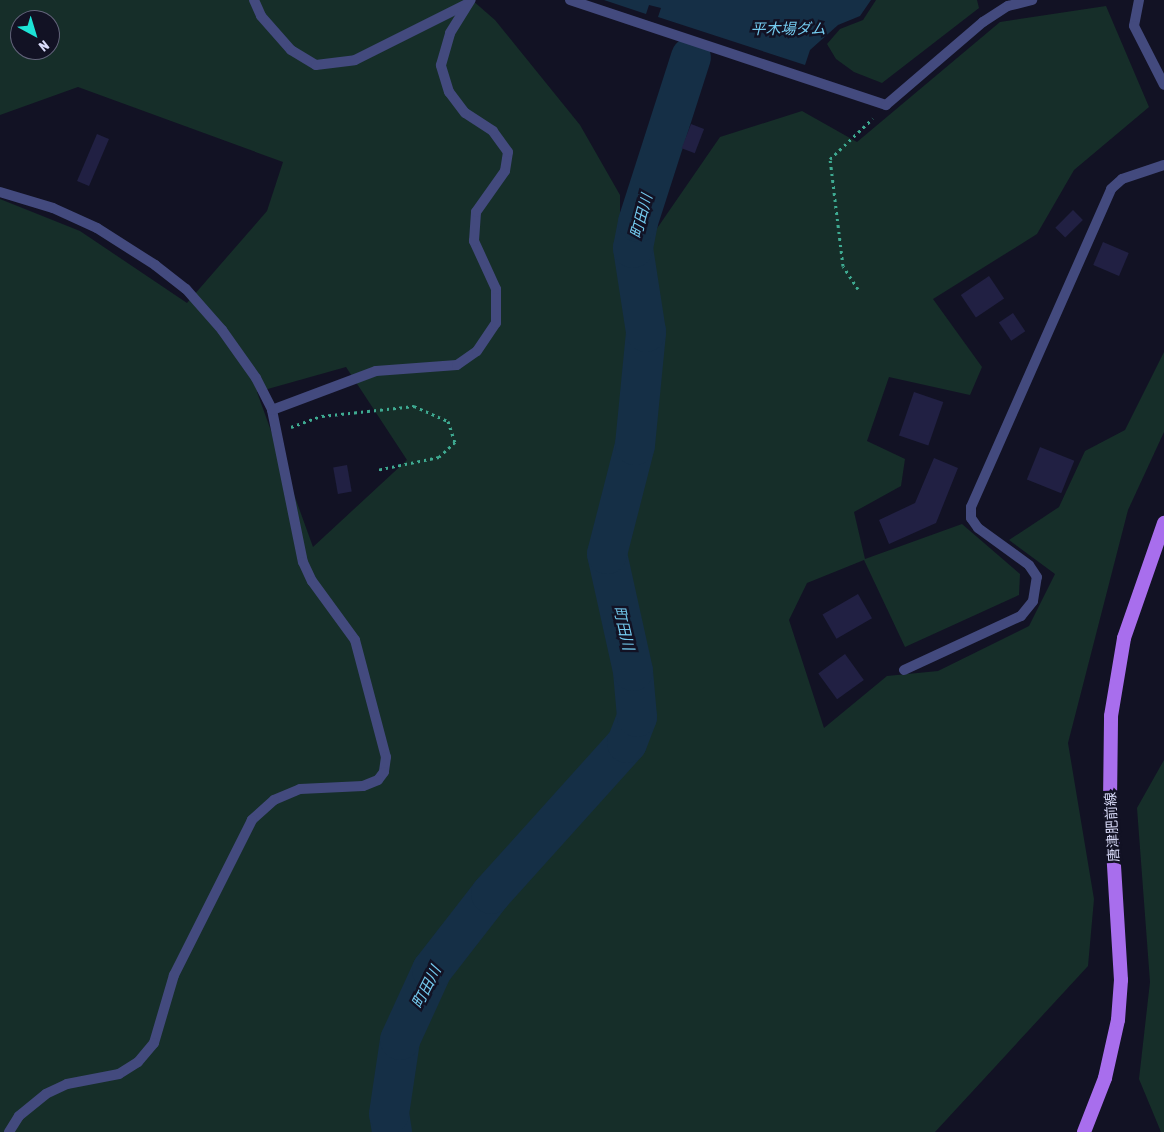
<!DOCTYPE html>
<html>
<head>
<meta charset="utf-8">
<style>
  body { margin:0 }
  #map { position:relative; width:1164px; height:1132px; overflow:hidden; background:#121224; font-family:"Asap Condensed","Noto Sans JP",sans-serif }
  div>[style] { position:absolute }
  [style*='--x'] { left:calc(var(--x)*1px); top:calc(var(--y)*1px); width:calc(var(--w)*1px); rotate:calc(var(--a)*1deg) }
  .green>* { inset:0; background:#162e29 }
  .water>* { inset:0; background:#152f46 }
  .river>* { height:40px; margin:-20px; padding:0 20px; transform-origin:20px; border-radius:20px; background:#152f46 }
  .building>* { inset:0; background:#212043; transform-origin:0 0 }
  .path>* { height:3px; margin-top:-1.5px; transform-origin:0; background:repeating-linear-gradient(90deg,#3eaa91 0 2.5px,transparent 0 6.5px) }
  .minor>* { height:10px; margin:-5px; padding:0 5px; transform-origin:5px; border-radius:5px; background:#434a7e }
  .primary>* { height:14px; margin:-7px; padding:0 7px; transform-origin:7px; border-radius:7px; background:#a86eed }
  span { translate:-50% -50%; white-space:nowrap; text-align:center; line-height:1.15; -webkit-text-stroke:5px #121224; paint-order:stroke }
  .street-label { font-size:14px; color:#dadcfa }
  .water-label { font-size:15px; color:#74caee; font-style:italic }
  .north { position:absolute; left:10px; top:10px; width:50px; height:50px; box-sizing:border-box; background:#121224; border:1px solid #62637a; border-radius:50%; rotate:141deg; font-size:14px; font-weight:700; line-height:20px; text-align:center; color:#dadcfa }
  .north::after { content:''; display:block; margin:auto; width:18px; height:22px; background:#1de3d6; clip-path:polygon(50% 0,100% 100%,50% 72%,0 100%) }
</style>
</head>
<body>
<div id="map">
  <div class="green">
    <div style="clip-path:polygon(evenodd,0 0,472px 0,495px 20px,580px 125px,620px 195px,620px 244px,649px 240px,720px 137px,802px 111px,857px 142px,1000px 22px,1106px 6px,1149px 107px,1074px 170px,1037px 234px,933px 299px,982px 367px,970px 395px,889px 377px,867px 441px,905px 459px,901px 486px,854px 512px,865px 559px,962px 524px,1020px 574px,1019px 595px,905px 647px,864px 560px,807px 583px,789px 620px,824px 728px,887px 676px,938px 671px,1029px 626px,1055px 574px,1009px 540px,1059px 507px,1085px 451px,1125px 430px,1164px 352px,1164px 432px,1128px 510px,1068px 743px,1094px 899px,1088px 966px,935px 1132px,0 1132px,0 199px,80px 231px,187px 303px,267px 211px,283px 162px,78px 87px,0 115px,0 0,20px 20px,50px 20px,50px 50px,20px 50px,20px 20px,0 0,346px 367px,407px 460px,313px 547px,257px 392px,346px 367px)"></div>
    <div style="clip-path:polygon(876px 0,977px 0,979px 8px,882px 83px,854px 72px,836px 59px,827px 44px,840px 29px,863px 20px)"></div>
    <div style="clip-path:polygon(1164px 760px,1164px 1132px,1161px 1132px,1139px 1079px,1150px 982px,1137px 808px)"></div>
  </div>
  <div class="water">
    <div style="clip-path:polygon(604px 0,871px 0,860px 16px,838px 25px,810px 50px,805px 65px,658px 17px,661px 8px,649px 5px,646px 14px)"></div>
  </div>
  <div class="river">
    <div style="--x:392;--y:1132;--w:18;--a:-99"></div>
    <div style="--x:389;--y:1114;--w:75;--a:-81.5"></div>
    <div style="--x:400;--y:1040;--w:77;--a:-65.4"></div>
    <div style="--x:432;--y:970;--w:96;--a:-52.2"></div>
    <div style="--x:491;--y:894;--w:203;--a:-48"></div>
    <div style="--x:627;--y:743;--w:28;--a:-69"></div>
    <div style="--x:637;--y:717;--w:46;--a:-95"></div>
    <div style="--x:633;--y:671;--w:120;--a:-102.5"></div>
    <div style="--x:607;--y:554;--w:113;--a:-75.6"></div>
    <div style="--x:635;--y:445;--w:114;--a:-84.4"></div>
    <div style="--x:646;--y:332;--w:85;--a:-98.8"></div>
    <div style="--x:633;--y:248;--w:26;--a:-79"></div>
    <div style="--x:638;--y:222;--w:173;--a:-72.2"></div>
  </div>
  <div class="building">
    <div style="left:691px;top:124px;width:14px;height:26px;rotate:21deg"></div>
    <div style="left:97px;top:134px;width:13px;height:51px;rotate:23deg"></div>
    <div style="left:1073px;top:210px;width:14px;height:25px;rotate:45deg"></div>
    <div style="left:1103px;top:242px;width:28px;height:25px;rotate:23deg"></div>
    <div style="left:989px;top:276px;width:27px;height:34px;rotate:56deg"></div>
    <div style="left:1013px;top:313px;width:22px;height:17px;rotate:56deg"></div>
    <div style="left:914px;top:392px;width:31px;height:46px;rotate:19deg"></div>
    <div style="left:1040px;top:447px;width:37px;height:35px;rotate:22deg"></div>
    <div style="clip-path:polygon(934px 458px,958px 468px,936px 523px,889px 544px,879px 520px,915px 503px)"></div>
    <div style="left:347px;top:465px;width:27px;height:14px;rotate:80deg"></div>
    <div style="left:858px;top:594px;width:28px;height:41px;rotate:60deg"></div>
    <div style="left:845px;top:654px;width:32px;height:33px;rotate:54deg"></div>
  </div>
  <div class="path">
    <div style="--x:858;--y:289;--w:27;--a:-123"></div>
    <div style="--x:843;--y:266;--w:108;--a:-96.9"></div>
    <div style="--x:830;--y:159;--w:59;--a:-43.6"></div>
    <div style="--x:291;--y:427;--w:33;--a:-20"></div>
    <div style="--x:322;--y:416;--w:93;--a:-6.2"></div>
    <div style="--x:414;--y:406;--w:37;--a:24"></div>
    <div style="--x:448;--y:421;--w:22;--a:72"></div>
    <div style="--x:455;--y:442;--w:22;--a:137"></div>
    <div style="--x:439;--y:457;--w:63;--a:168.2"></div>
  </div>
  <div class="minor">
    <div style="--x:254;--y:0;--w:17;--a:66"></div>
    <div style="--x:261;--y:16;--w:45;--a:48.6"></div>
    <div style="--x:291;--y:50;--w:29;--a:31"></div>
    <div style="--x:316;--y:65;--w:39;--a:-7"></div>
    <div style="--x:355;--y:60;--w:125;--a:-26.6"></div>
    <div style="--x:570;--y:0;--w:333;--a:18.4"></div>
    <div style="--x:886;--y:105;--w:128;--a:-40.6"></div>
    <div style="--x:983;--y:22;--w:30;--a:-33"></div>
    <div style="--x:1008;--y:6;--w:25;--a:-14"></div>
    <div style="--x:1139;--y:0;--w:26;--a:101"></div>
    <div style="--x:1134;--y:26;--w:66;--a:63"></div>
    <div style="--x:0;--y:192;--w:55;--a:16.8"></div>
    <div style="--x:53;--y:208;--w:48;--a:24.4"></div>
    <div style="--x:97;--y:228;--w:69;--a:32.5"></div>
    <div style="--x:155;--y:265;--w:39;--a:38"></div>
    <div style="--x:186;--y:289;--w:55;--a:48.7"></div>
    <div style="--x:222;--y:330;--w:59;--a:54.7"></div>
    <div style="--x:256;--y:378;--w:36;--a:63"></div>
    <div style="--x:272;--y:410;--w:155;--a:78.5"></div>
    <div style="--x:303;--y:562;--w:21;--a:65"></div>
    <div style="--x:312;--y:581;--w:73;--a:53.9"></div>
    <div style="--x:355;--y:640;--w:121;--a:75.2"></div>
    <div style="--x:386;--y:757;--w:15;--a:98"></div>
    <div style="--x:384;--y:772;--w:10;--a:127"></div>
    <div style="--x:378;--y:780;--w:16;--a:158"></div>
    <div style="--x:363;--y:786;--w:63;--a:177.3"></div>
    <div style="--x:300;--y:789;--w:28;--a:157"></div>
    <div style="--x:274;--y:800;--w:30;--a:138"></div>
    <div style="--x:252;--y:820;--w:174;--a:116.7"></div>
    <div style="--x:174;--y:975;--w:71;--a:106.4"></div>
    <div style="--x:154;--y:1043;--w:25;--a:130"></div>
    <div style="--x:138;--y:1062;--w:22;--a:148"></div>
    <div style="--x:119;--y:1074;--w:53;--a:169.1"></div>
    <div style="--x:67;--y:1084;--w:23;--a:155"></div>
    <div style="--x:46;--y:1094;--w:35;--a:141"></div>
    <div style="--x:19;--y:1116;--w:19;--a:122"></div>
    <div style="--x:272;--y:410;--w:111;--a:-20.6"></div>
    <div style="--x:376;--y:371;--w:81;--a:-4.2"></div>
    <div style="--x:457;--y:365;--w:24;--a:-35"></div>
    <div style="--x:477;--y:351;--w:34;--a:-56"></div>
    <div style="--x:496;--y:323;--w:34;--a:-90"></div>
    <div style="--x:496;--y:289;--w:53;--a:-114.6"></div>
    <div style="--x:474;--y:241;--w:29;--a:-86"></div>
    <div style="--x:476;--y:212;--w:50;--a:-54.7"></div>
    <div style="--x:505;--y:171;--w:19;--a:-81"></div>
    <div style="--x:508;--y:152;--w:26;--a:-126"></div>
    <div style="--x:493;--y:131;--w:33;--a:-147"></div>
    <div style="--x:465;--y:113;--w:26;--a:-127"></div>
    <div style="--x:449;--y:92;--w:28;--a:-107"></div>
    <div style="--x:441;--y:65;--w:33;--a:-74"></div>
    <div style="--x:450;--y:33;--w:39;--a:-58"></div>
    <div style="--x:904;--y:670;--w:129;--a:-24.8"></div>
    <div style="--x:1021;--y:616;--w:19;--a:-51"></div>
    <div style="--x:1033;--y:601;--w:24;--a:-81"></div>
    <div style="--x:1037;--y:577;--w:14;--a:-124"></div>
    <div style="--x:1029;--y:565;--w:63;--a:-144"></div>
    <div style="--x:978;--y:528;--w:12;--a:-125"></div>
    <div style="--x:971;--y:518;--w:11;--a:-90"></div>
    <div style="--x:971;--y:507;--w:347;--a:-66.2"></div>
    <div style="--x:1111;--y:189;--w:15;--a:-42"></div>
    <div style="--x:1122;--y:179;--w:44;--a:-18.4"></div>
  </div>
  <div class="primary">
    <div style="--x:1084;--y:1132;--w:58;--a:-68.7"></div>
    <div style="--x:1105;--y:1078;--w:59;--a:-77.4"></div>
    <div style="--x:1118;--y:1020;--w:40;--a:-85.7"></div>
    <div style="--x:1121;--y:980;--w:178;--a:-93.5"></div>
    <div style="--x:1110;--y:802;--w:86;--a:-89.3"></div>
    <div style="--x:1111;--y:716;--w:79;--a:-80.5"></div>
    <div style="--x:1124;--y:638;--w:122;--a:-70.8"></div>
  </div>
  <div class="street-label">
    <span style="left:1112px;top:827px;rotate:-93deg">唐津肥前線</span>
  </div>
  <div class="water-label">
    <span style="left:788px;top:29px">平木場ダム</span>
    <span style="left:641px;top:216px;rotate:-75deg">町田川</span>
    <span style="left:624px;top:628px;rotate:77deg">町田川</span>
    <span style="left:426px;top:987px;rotate:-63deg">町田川</span>
  </div>
  <div class="north">N</div>
</div>
</body>
</html>
